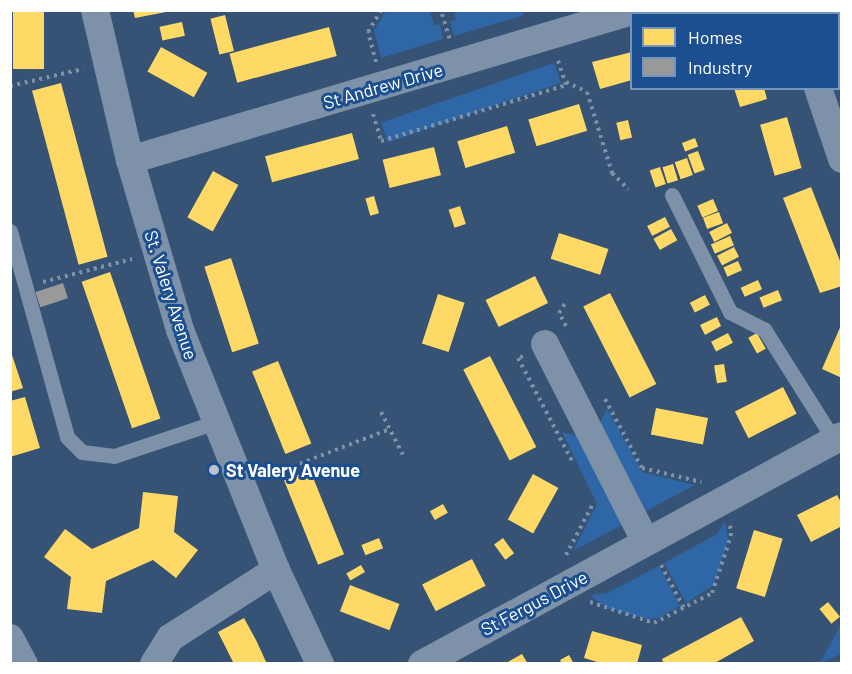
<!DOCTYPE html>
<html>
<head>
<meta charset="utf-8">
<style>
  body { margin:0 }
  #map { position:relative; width:852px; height:674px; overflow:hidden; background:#365274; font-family:Barlow,sans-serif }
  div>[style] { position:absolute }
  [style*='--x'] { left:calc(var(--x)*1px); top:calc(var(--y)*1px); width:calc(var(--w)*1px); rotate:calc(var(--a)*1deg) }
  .green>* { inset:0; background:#2f66a5; transform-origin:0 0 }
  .homes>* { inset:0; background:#ffd966; transform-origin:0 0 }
  .industry>* { inset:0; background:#999; transform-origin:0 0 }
  .path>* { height:4px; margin-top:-2px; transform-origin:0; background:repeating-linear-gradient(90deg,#7d92a8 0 3px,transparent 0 7.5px) }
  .lane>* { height:15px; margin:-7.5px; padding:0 7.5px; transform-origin:7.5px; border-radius:7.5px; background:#7d92a8 }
  .street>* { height:28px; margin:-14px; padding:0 14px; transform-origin:14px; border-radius:14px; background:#7d92a8 }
  .dots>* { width:16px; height:16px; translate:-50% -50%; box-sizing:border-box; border:3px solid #1b4f8f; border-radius:50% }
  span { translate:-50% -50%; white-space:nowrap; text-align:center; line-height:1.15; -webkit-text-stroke:6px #1b4f8f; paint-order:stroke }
  .street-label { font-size:18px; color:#fff }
  .poi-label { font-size:18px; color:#fff; font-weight:700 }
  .left { translate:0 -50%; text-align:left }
  .frame { position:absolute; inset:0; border:12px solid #fff; pointer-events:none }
  .legend { position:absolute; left:630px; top:12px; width:210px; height:78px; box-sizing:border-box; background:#1b4f8f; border:2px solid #7695bc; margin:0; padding:8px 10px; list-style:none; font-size:18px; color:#fff }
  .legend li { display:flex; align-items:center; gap:12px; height:30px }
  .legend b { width:30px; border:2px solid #7695bc }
</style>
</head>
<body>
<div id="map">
  <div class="green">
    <div style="clip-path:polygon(386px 11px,430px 11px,434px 25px,440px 24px,443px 39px,381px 58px,374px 30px)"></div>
    <div style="clip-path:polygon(454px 11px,522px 11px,524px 15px,454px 36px,450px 21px,456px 20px)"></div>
    <div style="left:554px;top:63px;width:21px;height:183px;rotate:71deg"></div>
    <div style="clip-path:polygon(607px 409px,642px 472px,695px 485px,646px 511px,597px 428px)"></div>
    <div style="clip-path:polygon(562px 432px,582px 437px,622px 525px,573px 551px,597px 504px)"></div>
    <div style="clip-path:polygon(725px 521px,728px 540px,714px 585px,686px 603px,664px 563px,717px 534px)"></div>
    <div style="clip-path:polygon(659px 566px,680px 606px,658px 618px,647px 619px,607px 608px,590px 595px,607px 593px)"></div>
    <div style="clip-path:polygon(841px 624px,841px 654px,820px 663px)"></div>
  </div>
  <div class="homes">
    <div style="left:13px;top:10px;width:31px;height:59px"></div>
    <div style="clip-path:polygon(133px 10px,166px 10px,166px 12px,135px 18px)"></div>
    <div style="left:225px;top:15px;width:37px;height:15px;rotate:76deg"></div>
    <div style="left:182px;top:22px;width:14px;height:23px;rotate:78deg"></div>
    <div style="left:329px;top:27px;width:30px;height:103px;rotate:75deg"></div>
    <div style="left:161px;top:47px;width:53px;height:28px;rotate:29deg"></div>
    <div style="clip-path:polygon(632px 52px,632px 80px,600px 89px,592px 62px)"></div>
    <div style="left:61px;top:83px;width:180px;height:30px;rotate:75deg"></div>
    <div style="clip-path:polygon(734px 88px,764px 88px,767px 99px,740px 107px)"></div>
    <div style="left:579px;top:104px;width:28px;height:53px;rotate:73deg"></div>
    <div style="left:787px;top:117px;width:53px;height:28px;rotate:74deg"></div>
    <div style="left:628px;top:120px;width:18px;height:12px;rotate:77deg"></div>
    <div style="left:507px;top:126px;width:28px;height:52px;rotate:73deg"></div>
    <div style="left:352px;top:133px;width:27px;height:90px;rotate:75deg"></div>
    <div style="left:695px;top:138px;width:9px;height:14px;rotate:69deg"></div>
    <div style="left:434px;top:147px;width:29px;height:53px;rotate:76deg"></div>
    <div style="left:698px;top:151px;width:20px;height:11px;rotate:70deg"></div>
    <div style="left:687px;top:158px;width:18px;height:13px;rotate:71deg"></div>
    <div style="left:673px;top:164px;width:17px;height:11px;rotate:73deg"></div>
    <div style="left:660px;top:167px;width:18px;height:11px;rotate:71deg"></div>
    <div style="left:213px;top:171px;width:29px;height:53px;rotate:29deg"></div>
    <div style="clip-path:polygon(811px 187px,842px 266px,842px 286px,820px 293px,783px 198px)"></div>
    <div style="left:374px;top:196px;width:18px;height:9px;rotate:74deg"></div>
    <div style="left:713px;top:199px;width:13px;height:17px;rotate:67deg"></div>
    <div style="left:460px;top:206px;width:19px;height:12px;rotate:72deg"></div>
    <div style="left:719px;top:212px;width:12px;height:17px;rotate:70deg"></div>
    <div style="left:665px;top:217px;width:11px;height:20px;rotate:63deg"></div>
    <div style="left:727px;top:223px;width:11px;height:20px;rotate:63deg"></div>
    <div style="left:671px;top:229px;width:13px;height:20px;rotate:61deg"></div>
    <div style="left:559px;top:233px;width:52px;height:27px;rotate:18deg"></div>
    <div style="left:730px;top:236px;width:10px;height:21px;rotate:66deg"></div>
    <div style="left:734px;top:247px;width:11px;height:19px;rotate:63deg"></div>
    <div style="left:231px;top:258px;width:90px;height:28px;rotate:72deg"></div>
    <div style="left:738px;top:261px;width:10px;height:16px;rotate:66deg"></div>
    <div style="left:110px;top:272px;width:155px;height:30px;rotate:71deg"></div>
    <div style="left:535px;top:276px;width:30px;height:55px;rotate:64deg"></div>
    <div style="left:758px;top:280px;width:10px;height:19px;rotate:66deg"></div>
    <div style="left:778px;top:290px;width:11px;height:20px;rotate:68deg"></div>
    <div style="left:610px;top:293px;width:102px;height:30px;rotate:63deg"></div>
    <div style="left:438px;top:294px;width:28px;height:52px;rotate:18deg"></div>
    <div style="left:705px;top:295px;width:11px;height:17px;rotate:63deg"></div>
    <div style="clip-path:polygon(717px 317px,721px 326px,705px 335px,700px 325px)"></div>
    <div style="clip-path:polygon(842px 323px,842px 378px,822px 369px)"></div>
    <div style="left:728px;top:333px;width:11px;height:19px;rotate:63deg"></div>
    <div style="left:757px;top:333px;width:18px;height:10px;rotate:61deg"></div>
    <div style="clip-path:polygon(10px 349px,23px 388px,10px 392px)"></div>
    <div style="left:490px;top:356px;width:102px;height:30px;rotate:63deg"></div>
    <div style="left:278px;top:361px;width:89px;height:28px;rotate:68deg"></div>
    <div style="left:724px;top:364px;width:18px;height:10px;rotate:81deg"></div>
    <div style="left:783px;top:387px;width:30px;height:54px;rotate:63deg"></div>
    <div style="clip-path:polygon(25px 397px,40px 448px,10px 457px,10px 401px)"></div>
    <div style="left:656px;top:408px;width:53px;height:27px;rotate:11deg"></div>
    <div style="left:310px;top:470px;width:91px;height:28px;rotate:68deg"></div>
    <div style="left:533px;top:474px;width:29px;height:52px;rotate:29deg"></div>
    <div style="clip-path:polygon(143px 492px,178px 496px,174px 532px,198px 550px,176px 578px,153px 560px,106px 581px,102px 613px,67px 609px,71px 577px,44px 557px,65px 529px,92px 549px,139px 528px)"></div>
    <div style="clip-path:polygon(837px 495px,842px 504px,842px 526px,811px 542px,797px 515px)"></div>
    <div style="left:443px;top:504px;width:10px;height:15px;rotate:61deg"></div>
    <div style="left:754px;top:530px;width:30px;height:61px;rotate:17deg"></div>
    <div style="left:379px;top:538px;width:11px;height:19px;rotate:68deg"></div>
    <div style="left:503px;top:538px;width:19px;height:11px;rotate:54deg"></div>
    <div style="left:472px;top:559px;width:30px;height:56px;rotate:63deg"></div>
    <div style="left:361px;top:565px;width:8px;height:17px;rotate:60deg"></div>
    <div style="left:350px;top:585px;width:53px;height:28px;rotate:21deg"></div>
    <div style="left:828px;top:602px;width:19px;height:11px;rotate:51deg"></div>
    <div style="clip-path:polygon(741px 617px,754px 641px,713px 664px,664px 664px,662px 659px)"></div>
    <div style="clip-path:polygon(244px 618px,256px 640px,267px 664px,234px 664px,218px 632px)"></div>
    <div style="clip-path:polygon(592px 631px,642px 645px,637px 664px,604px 664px,584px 658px)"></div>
    <div style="clip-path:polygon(522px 654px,528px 664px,504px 664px)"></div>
    <div style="clip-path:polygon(569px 655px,574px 664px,562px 664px,560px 660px)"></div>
  </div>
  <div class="industry">
    <div style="left:63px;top:283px;width:16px;height:29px;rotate:72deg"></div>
  </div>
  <div class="path">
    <div style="--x:442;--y:14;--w:27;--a:73"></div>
    <div style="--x:838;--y:61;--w:4;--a:-14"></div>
    <div style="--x:376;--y:62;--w:31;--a:-105"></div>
    <div style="--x:368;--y:32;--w:26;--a:-59"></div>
    <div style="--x:566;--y:82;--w:23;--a:25"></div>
    <div style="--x:587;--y:92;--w:85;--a:72.8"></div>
    <div style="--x:612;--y:173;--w:23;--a:45"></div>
    <div style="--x:10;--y:86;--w:75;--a:-13.1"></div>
    <div style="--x:373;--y:114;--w:28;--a:73"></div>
    <div style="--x:381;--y:141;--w:193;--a:-16.8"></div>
    <div style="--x:566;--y:85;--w:26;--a:-108"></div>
    <div style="--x:43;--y:282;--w:92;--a:-14.5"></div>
    <div style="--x:566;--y:326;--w:15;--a:-118"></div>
    <div style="--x:559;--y:313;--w:15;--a:-58"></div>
    <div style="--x:523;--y:356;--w:5;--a:158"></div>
    <div style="--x:518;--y:358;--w:116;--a:62.3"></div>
    <div style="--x:605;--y:399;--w:78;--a:61.8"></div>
    <div style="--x:642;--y:468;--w:61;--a:13.3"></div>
    <div style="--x:381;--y:412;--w:48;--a:62.9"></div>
    <div style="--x:265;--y:477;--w:134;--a:-21"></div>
    <div style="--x:566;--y:555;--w:60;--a:-62.2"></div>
    <div style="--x:661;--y:565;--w:49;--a:61.9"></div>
    <div style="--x:590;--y:602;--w:67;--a:18.2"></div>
    <div style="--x:654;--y:623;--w:65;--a:-27.3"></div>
    <div style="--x:712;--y:593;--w:60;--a:-71.6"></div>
    <div style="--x:731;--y:536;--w:12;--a:-95"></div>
    <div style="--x:841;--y:664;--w:2;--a:-63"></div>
  </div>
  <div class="lane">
    <div style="--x:672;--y:195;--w:131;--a:63.6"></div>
    <div style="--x:730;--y:312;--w:38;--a:27"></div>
    <div style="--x:764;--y:329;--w:131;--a:57.8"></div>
    <div style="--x:10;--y:231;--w:214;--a:74.5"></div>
    <div style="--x:67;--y:437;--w:21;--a:45"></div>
    <div style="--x:82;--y:452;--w:32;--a:7"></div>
    <div style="--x:114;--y:456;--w:108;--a:-18.4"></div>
  </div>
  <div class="street">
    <div style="--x:95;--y:10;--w:154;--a:76.9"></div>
    <div style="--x:130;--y:160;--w:177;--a:73.6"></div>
    <div style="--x:180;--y:330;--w:258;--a:68.2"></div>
    <div style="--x:276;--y:570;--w:104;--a:64.9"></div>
    <div style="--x:794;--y:10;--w:4;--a:76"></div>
    <div style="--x:818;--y:88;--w:75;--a:71.3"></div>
    <div style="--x:130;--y:160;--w:528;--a:-16.51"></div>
    <div style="--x:545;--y:344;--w:222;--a:63"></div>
    <div style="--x:10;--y:638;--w:30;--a:62"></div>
    <div style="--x:154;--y:664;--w:31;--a:-58"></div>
    <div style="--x:170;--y:638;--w:126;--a:-32.7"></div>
    <div style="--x:422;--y:664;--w:478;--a:-28.5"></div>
  </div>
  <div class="dots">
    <div style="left:214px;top:470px;background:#b9c2ce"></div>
  </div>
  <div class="street-label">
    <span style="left:383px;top:86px;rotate:-16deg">St Andrew Drive</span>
    <span style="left:171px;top:295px;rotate:72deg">St. Valery Avenue</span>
    <span style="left:534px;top:603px;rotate:-28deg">St Fergus Drive</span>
  </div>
  <div class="poi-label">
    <span class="left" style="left:226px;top:470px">St Valery Avenue</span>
  </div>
  <div class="frame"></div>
  <ul class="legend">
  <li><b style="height:16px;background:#ffd966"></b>Homes</li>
  <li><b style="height:16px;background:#999"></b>Industry</li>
  </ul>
</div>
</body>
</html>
